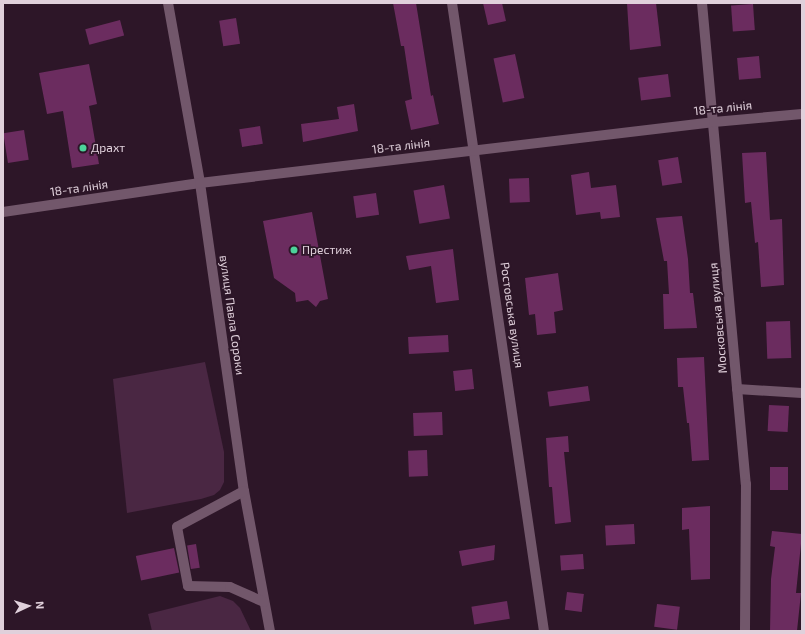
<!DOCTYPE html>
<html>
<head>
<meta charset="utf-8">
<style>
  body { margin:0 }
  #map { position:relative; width:805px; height:634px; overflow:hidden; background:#2d1628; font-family:"Exo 2",sans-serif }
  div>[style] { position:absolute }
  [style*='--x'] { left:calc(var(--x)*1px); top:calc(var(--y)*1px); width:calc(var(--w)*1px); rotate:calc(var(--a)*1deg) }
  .green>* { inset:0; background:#4a2743 }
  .building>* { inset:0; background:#6b2c5f; transform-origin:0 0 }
  .minor>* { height:10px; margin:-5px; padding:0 5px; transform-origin:5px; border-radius:5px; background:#72576b }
  .dots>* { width:11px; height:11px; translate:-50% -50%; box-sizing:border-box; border:2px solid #2d1628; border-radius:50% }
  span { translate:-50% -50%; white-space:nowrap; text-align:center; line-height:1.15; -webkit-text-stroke:3.5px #2d1628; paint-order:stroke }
  .street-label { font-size:12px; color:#e0d0db }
  .poi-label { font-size:12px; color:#e0d0db }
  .left { translate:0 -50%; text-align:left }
  .frame { position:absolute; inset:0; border:4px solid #e0d0db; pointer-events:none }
  .north { position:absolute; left:8px; top:586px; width:40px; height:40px; -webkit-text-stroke:3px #2d1628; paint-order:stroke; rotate:86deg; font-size:11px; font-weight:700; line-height:16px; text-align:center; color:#e0d0db }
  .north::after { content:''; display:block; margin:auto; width:14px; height:18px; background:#e0d0db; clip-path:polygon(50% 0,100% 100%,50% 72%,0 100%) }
</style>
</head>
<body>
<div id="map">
  <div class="green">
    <div style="clip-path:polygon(205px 362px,224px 452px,224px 482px,220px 490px,214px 495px,201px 499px,127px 513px,113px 379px)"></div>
    <div style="clip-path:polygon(220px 596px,233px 601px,240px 608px,251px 631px,152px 631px,148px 614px)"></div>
  </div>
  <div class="building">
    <div style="clip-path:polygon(393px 3px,416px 3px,431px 96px,433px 95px,439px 124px,411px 130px,405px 101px,412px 99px,404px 46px,401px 46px)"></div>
    <div style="clip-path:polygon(483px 3px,502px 3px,506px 21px,488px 25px)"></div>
    <div style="clip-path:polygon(627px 3px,656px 3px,661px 46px,630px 50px)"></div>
    <div style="left:753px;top:4px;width:26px;height:22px;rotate:86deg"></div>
    <div style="left:236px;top:18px;width:26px;height:17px;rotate:81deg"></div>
    <div style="left:120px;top:20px;width:16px;height:36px;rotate:75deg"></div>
    <div style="left:515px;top:54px;width:45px;height:22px;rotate:78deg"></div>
    <div style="left:759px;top:56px;width:22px;height:22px;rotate:85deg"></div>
    <div style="clip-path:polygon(89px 64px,97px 104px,89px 106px,99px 164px,72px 168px,63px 111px,47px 114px,39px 73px)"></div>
    <div style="left:668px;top:74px;width:23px;height:30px;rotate:83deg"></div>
    <div style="clip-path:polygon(354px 104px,358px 131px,303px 142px,301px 124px,339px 119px,337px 107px)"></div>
    <div style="left:260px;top:126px;width:18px;height:21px;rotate:81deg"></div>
    <div style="left:24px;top:130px;width:30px;height:21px;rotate:81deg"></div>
    <div style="clip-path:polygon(766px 152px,770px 220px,782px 219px,784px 285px,761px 287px,758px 242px,755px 243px,751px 202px,745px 203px,742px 153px)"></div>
    <div style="left:678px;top:157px;width:26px;height:20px;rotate:81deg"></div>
    <div style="clip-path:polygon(589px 172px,591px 188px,616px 185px,620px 217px,601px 219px,600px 212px,576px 215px,571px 175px)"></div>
    <div style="left:529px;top:178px;width:24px;height:20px;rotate:88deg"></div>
    <div style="left:444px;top:185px;width:34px;height:31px;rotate:80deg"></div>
    <div style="left:376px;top:193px;width:22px;height:23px;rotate:82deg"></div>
    <div style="clip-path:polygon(312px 212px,328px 299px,320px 301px,316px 307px,308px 300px,296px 302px,295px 293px,274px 278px,263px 221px)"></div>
    <div style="clip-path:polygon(682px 216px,688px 259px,690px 293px,693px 293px,697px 328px,664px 329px,663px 294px,669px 294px,667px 261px,664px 261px,656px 218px)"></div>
    <div style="clip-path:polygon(453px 249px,459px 300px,436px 303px,431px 266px,409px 270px,406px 256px)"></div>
    <div style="clip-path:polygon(558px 273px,563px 310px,554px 312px,556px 333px,537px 335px,535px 314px,529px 315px,525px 278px)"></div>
    <div style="left:790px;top:321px;width:37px;height:24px;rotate:88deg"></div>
    <div style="left:448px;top:335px;width:17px;height:40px;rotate:87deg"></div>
    <div style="clip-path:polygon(704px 357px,709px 460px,692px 461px,689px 423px,687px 423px,683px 387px,678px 387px,677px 358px)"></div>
    <div style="left:472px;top:369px;width:20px;height:19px;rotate:84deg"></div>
    <div style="left:588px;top:386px;width:15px;height:41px;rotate:82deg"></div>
    <div style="left:769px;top:405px;width:20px;height:26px;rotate:3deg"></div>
    <div style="left:442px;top:412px;width:23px;height:29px;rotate:88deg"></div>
    <div style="clip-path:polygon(568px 436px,569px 452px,564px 452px,571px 522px,555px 524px,552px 487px,549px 487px,546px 438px)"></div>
    <div style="left:427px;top:450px;width:26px;height:19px;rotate:88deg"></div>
    <div style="left:770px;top:467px;width:18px;height:23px"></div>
    <div style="clip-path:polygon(710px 506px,710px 579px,691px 580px,689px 529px,682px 530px,682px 508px)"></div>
    <div style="left:634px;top:524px;width:20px;height:29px;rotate:87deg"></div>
    <div style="clip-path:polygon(772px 531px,802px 534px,796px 593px,801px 593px,797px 631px,770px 631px,771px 579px,775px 547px,770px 546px)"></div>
    <div style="left:196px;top:544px;width:24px;height:9px;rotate:81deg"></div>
    <div style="clip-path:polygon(495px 545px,494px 560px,462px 566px,459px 551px)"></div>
    <div style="left:174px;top:548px;width:25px;height:39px;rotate:78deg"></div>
    <div style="left:583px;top:554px;width:15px;height:23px;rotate:86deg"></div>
    <div style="left:567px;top:592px;width:17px;height:18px;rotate:7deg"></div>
    <div style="left:507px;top:601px;width:18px;height:36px;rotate:81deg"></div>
    <div style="left:657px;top:604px;width:23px;height:23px;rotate:7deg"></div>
  </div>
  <div class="minor">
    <div style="--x:168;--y:3;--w:183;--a:79.9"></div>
    <div style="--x:200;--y:183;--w:311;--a:81.9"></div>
    <div style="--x:244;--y:491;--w:142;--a:79.5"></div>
    <div style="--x:452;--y:3;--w:635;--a:81.67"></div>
    <div style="--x:702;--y:3;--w:483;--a:84.8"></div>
    <div style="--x:746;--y:484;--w:147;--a:90.4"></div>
    <div style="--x:3;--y:212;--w:199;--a:-8.4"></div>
    <div style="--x:200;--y:183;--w:518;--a:-6.77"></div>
    <div style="--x:714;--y:122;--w:88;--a:-5.2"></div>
    <div style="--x:737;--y:389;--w:65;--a:3.5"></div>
    <div style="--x:244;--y:491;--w:76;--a:151.8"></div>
    <div style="--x:177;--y:527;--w:60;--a:79.4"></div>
    <div style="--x:188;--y:586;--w:42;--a:1.4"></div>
    <div style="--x:230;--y:587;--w:37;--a:24"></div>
  </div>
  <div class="dots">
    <div style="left:83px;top:148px;background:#4cd39a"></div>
    <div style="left:294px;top:250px;background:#4cd39a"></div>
  </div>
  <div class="street-label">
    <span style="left:723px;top:108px;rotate:-6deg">18-та лінія</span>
    <span style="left:401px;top:146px;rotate:-7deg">18-та лінія</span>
    <span style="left:79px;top:188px;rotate:-8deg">18-та лінія</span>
    <span style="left:232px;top:315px;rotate:82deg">вулиця Павла Сороки</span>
    <span style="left:512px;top:315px;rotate:82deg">Ростовська вулиця</span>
    <span style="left:718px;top:318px;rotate:-95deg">Московська вулиця</span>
  </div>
  <div class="poi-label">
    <span class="left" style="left:91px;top:148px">Драхт</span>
    <span class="left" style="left:302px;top:250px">Престиж</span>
  </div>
  <div class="frame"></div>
  <div class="north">N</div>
</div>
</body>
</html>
